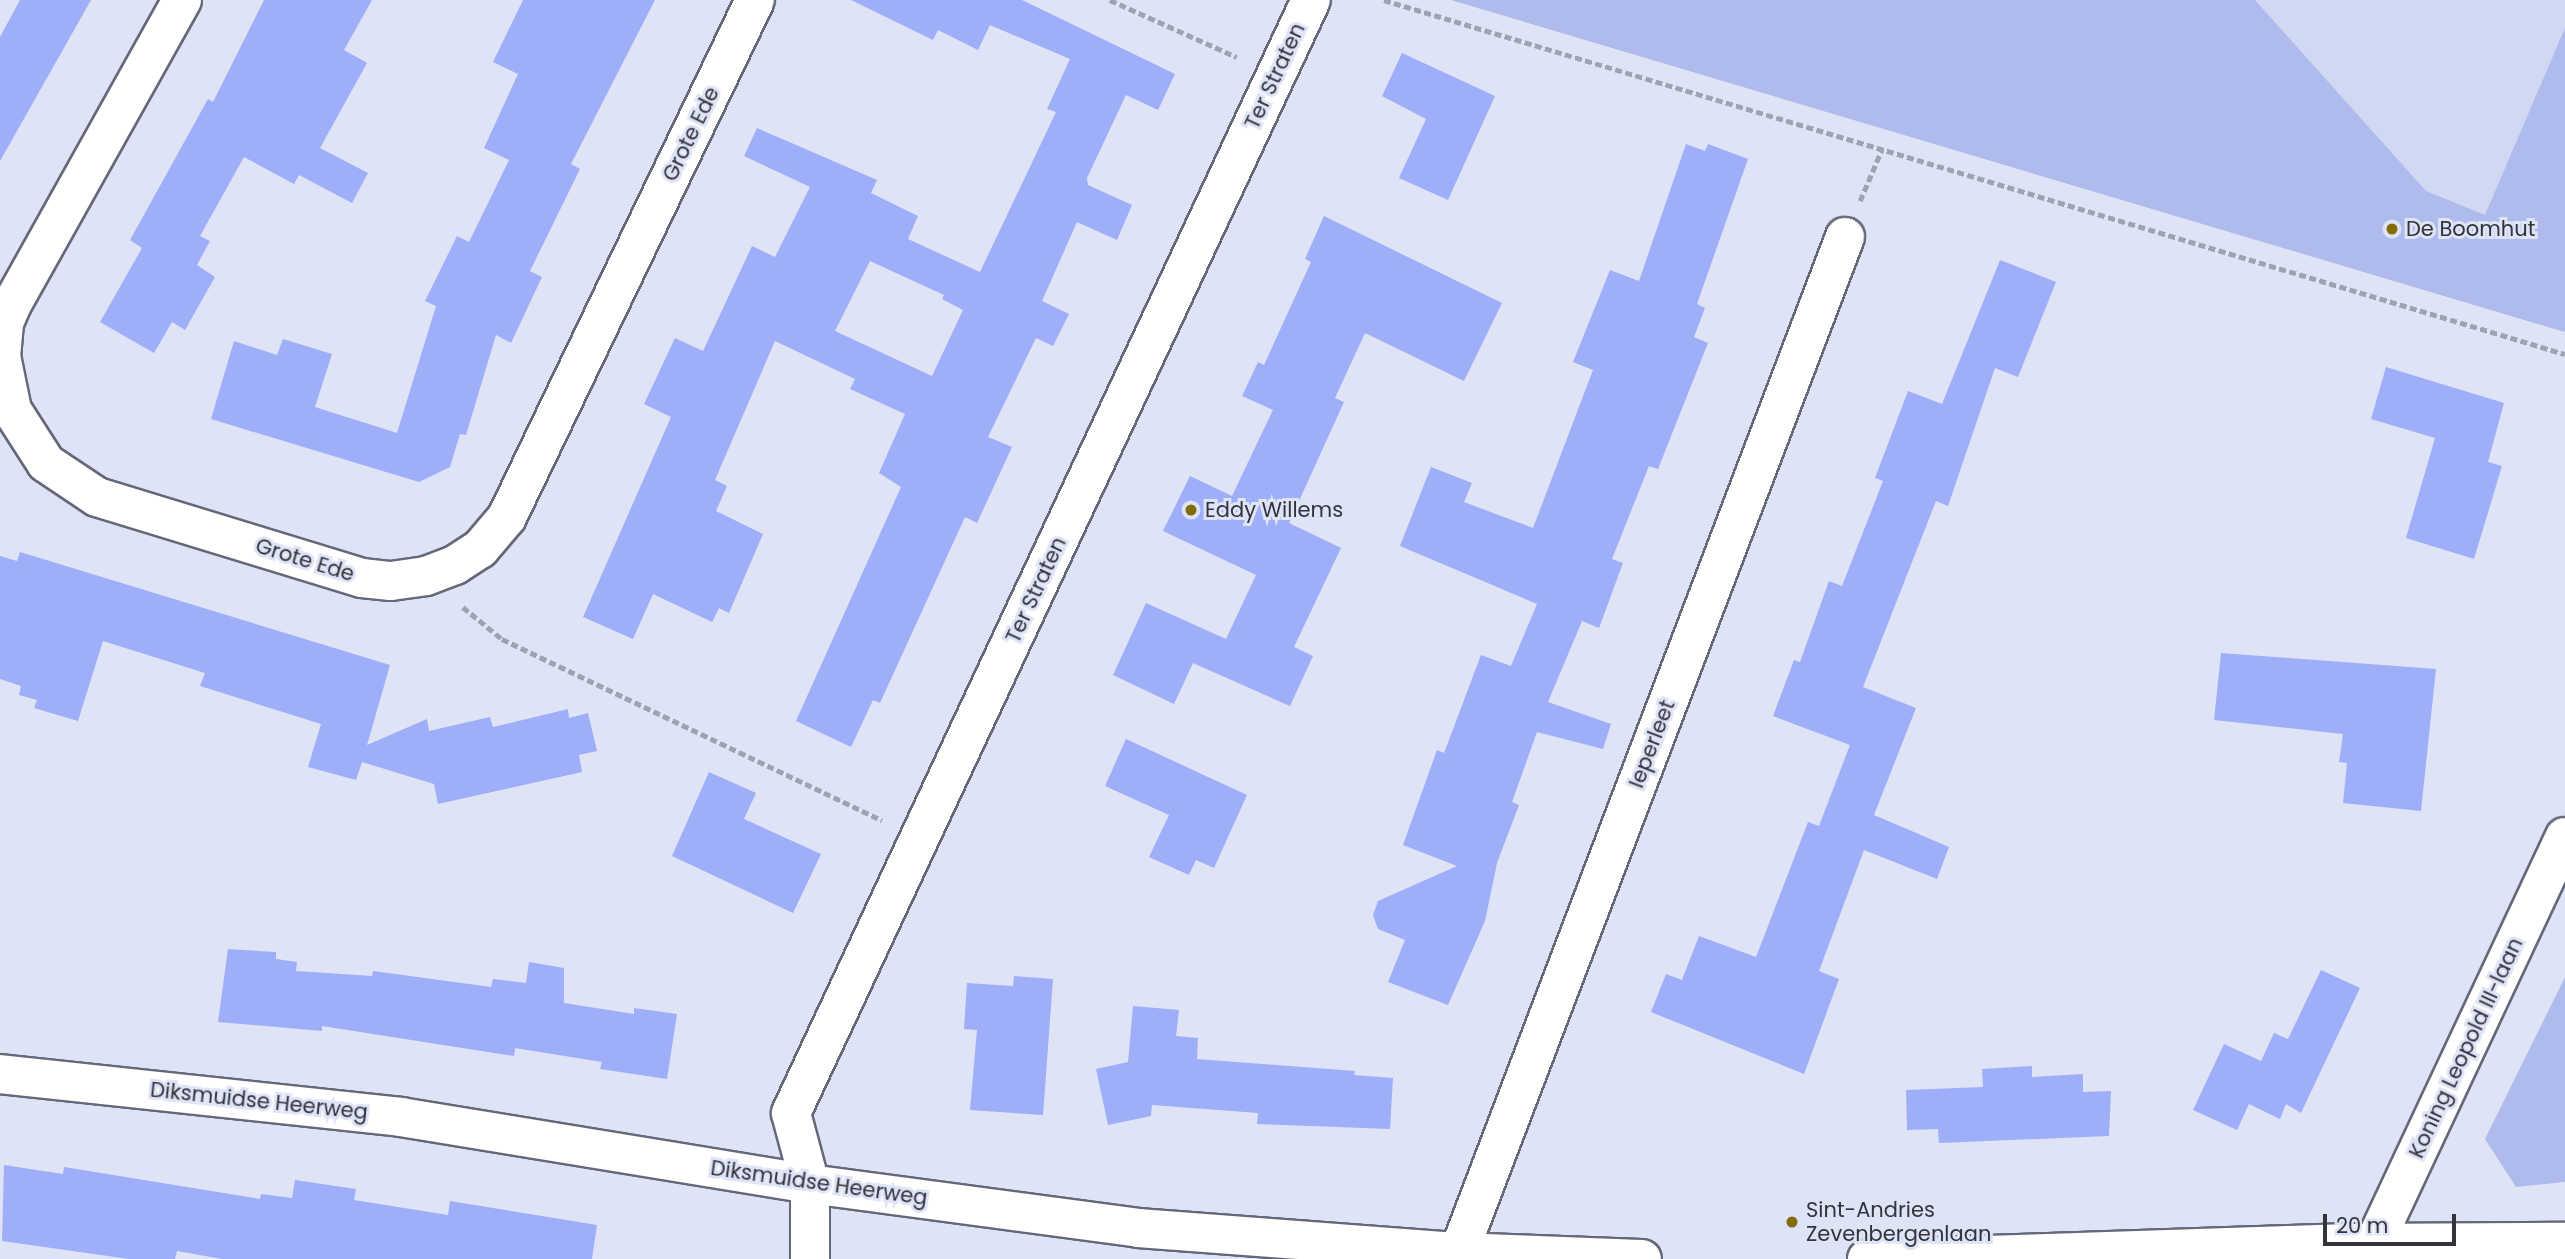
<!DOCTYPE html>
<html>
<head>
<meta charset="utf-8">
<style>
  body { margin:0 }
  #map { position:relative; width:2565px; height:1259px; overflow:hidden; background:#dee3f6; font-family:Poppins,sans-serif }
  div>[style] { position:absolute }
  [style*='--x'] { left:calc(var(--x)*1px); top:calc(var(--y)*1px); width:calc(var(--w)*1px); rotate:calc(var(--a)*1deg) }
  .built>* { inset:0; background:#d1d8f1 }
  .green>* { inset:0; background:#afbbec }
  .building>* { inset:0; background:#9eaef8 }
  .path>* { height:4.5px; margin-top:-2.25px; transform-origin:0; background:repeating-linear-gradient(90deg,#9fa3b1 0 7px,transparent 0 10.5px) }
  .roads { filter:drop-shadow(2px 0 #646878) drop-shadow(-2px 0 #646878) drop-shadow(0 2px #646878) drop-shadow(0 -2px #646878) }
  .minor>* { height:38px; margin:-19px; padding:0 19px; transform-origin:19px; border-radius:19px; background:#fff }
  .dots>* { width:19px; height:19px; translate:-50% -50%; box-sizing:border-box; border:4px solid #dee3f6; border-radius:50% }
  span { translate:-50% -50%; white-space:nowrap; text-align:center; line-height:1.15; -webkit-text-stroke:6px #dee3f6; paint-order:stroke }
  .street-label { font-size:21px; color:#32343b }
  .poi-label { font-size:21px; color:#32343b }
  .left { translate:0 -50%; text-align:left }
  .scale { position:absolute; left:2323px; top:1214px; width:133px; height:32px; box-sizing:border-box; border:4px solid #32343b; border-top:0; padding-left:9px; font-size:21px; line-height:24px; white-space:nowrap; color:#32343b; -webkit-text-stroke:5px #dee3f6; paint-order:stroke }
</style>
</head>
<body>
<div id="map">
  <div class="built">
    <div style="clip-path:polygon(1451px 0,2565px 0,2565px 332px,1875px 126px)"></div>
  </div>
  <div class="green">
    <div style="clip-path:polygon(1451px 0,2255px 0,2426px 191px,2485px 215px,2565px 28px,2565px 332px)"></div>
    <div style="clip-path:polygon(2565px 977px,2565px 1182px,2516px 1187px,2485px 1139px)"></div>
  </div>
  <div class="building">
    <div style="clip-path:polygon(20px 0,91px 0,0 161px,0 37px)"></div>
    <div style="clip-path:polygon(264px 0,372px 0,344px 50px,367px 63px,320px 148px,368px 173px,352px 203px,299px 175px,294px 184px,244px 157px,200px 236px,210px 241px,197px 265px,215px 277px,185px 330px,172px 322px,154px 353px,100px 322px,142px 248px,130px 240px,208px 99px,213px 102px)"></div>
    <div style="clip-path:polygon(523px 0,655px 0,571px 164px,580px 169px,530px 271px,542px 277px,511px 343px,496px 335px,466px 435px,460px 434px,450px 467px,419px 482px,211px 419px,234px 341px,277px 355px,283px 339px,332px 354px,315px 407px,397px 433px,436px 306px,425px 301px,457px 236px,469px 242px,509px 160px,484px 148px,518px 74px,493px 62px)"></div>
    <div style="clip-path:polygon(evenodd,851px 0,1022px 0,1175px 74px,1158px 110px,1126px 95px,1087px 178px,1088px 185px,1132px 205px,1117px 240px,1077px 222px,1042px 301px,1069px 314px,1053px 346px,1036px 338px,988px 437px,1012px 447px,977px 523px,965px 517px,880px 703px,873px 700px,851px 747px,796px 721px,901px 487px,879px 473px,905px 414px,850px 389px,855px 379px,775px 341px,715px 480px,727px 486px,716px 511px,763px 534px,729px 613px,719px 608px,712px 622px,653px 594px,633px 639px,583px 617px,671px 417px,644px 404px,675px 338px,703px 351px,752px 246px,775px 257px,810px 187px,744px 156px,757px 128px,877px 180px,871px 193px,918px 216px,908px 239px,980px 272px,1056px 112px,1047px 109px,1070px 59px,990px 25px,978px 50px,938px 30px,933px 40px,851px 0,870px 261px,944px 295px,942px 299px,963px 310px,932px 376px,835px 331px,870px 261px)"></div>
    <div style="clip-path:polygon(1402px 53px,1495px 96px,1448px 200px,1399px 178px,1426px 119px,1382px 96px)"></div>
    <div style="clip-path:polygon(1686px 144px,1705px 151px,1708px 144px,1748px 159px,1697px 304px,1705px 308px,1694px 337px,1708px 343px,1658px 469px,1649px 466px,1612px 559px,1623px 563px,1599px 628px,1582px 621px,1548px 702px,1611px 724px,1603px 749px,1537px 732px,1512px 802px,1519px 805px,1497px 863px,1485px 921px,1448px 1005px,1388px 982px,1405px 940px,1378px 929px,1373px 915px,1378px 901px,1457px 866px,1403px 845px,1437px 750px,1444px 753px,1481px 655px,1511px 666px,1537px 604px,1400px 546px,1431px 467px,1472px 483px,1464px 502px,1533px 528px,1593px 370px,1573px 362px,1610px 270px,1639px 281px)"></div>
    <div style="clip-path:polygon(1324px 216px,1502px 303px,1464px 381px,1365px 333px,1335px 398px,1344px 402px,1289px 523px,1341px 548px,1294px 647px,1313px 656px,1290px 706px,1193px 663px,1174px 704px,1113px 675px,1146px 603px,1226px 639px,1256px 575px,1163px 531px,1190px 476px,1232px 496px,1273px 410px,1242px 396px,1258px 362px,1264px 365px,1311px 262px,1305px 259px)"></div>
    <div style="clip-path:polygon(2000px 260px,2056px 282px,2018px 377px,1995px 368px,1948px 506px,1936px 501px,1863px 687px,1916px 708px,1874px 815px,1949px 847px,1937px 879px,1864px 850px,1819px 971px,1839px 979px,1804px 1074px,1651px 1012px,1666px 974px,1682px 980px,1699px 936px,1756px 957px,1808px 822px,1819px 826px,1850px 745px,1773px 716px,1794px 660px,1800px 662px,1829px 581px,1842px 586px,1883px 481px,1875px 478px,1908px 391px,1942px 404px)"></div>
    <div style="clip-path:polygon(2386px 367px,2504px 403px,2488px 462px,2502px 466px,2474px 559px,2406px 538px,2435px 438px,2371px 419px)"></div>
    <div style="clip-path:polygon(20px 552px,390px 665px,367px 745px,427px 719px,429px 731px,490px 717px,493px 727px,568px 709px,569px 718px,588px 713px,597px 751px,579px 755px,582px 772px,438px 804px,434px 784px,362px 762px,356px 780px,308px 767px,321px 724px,200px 686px,205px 673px,103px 641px,78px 721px,34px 708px,37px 700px,19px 695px,21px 686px,0 679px,0 556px,17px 561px)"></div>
    <div style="clip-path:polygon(2221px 653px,2436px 669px,2421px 811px,2343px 803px,2347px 763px,2339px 762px,2343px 734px,2214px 720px)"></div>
    <div style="clip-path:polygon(1126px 739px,1247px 795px,1214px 868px,1196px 860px,1189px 875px,1149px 857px,1169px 815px,1105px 786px)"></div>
    <div style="clip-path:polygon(709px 772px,756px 793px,744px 819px,821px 854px,793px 913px,672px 856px)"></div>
    <div style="clip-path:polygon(228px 949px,276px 952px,276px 959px,297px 962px,296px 971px,372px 976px,373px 971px,491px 987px,493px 979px,526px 983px,529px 962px,564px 968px,564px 1003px,634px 1014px,634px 1008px,677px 1014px,667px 1079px,600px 1069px,602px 1062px,515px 1048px,514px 1056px,322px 1026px,322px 1031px,218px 1022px)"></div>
    <div style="clip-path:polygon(2321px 970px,2360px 988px,2301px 1113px,2286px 1104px,2280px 1119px,2249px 1104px,2237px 1130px,2193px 1110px,2224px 1044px,2261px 1061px,2274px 1033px,2288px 1039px)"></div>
    <div style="clip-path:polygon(1014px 976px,1053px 979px,1043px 1115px,970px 1110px,977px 1030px,964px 1029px,967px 983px,1013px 986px)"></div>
    <div style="clip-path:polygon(1133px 1006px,1179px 1010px,1176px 1036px,1198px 1038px,1197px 1059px,1355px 1071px,1354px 1075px,1393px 1078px,1390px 1129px,1257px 1124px,1258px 1113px,1152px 1105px,1151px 1116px,1108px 1125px,1096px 1069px,1128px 1062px)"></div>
    <div style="clip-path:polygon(2032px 1066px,2032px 1077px,2083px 1074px,2083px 1092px,2111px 1091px,2109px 1136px,1939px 1143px,1938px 1129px,1907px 1130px,1906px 1090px,1983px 1087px,1982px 1069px)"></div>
    <div style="clip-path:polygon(4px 1165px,63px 1174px,64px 1167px,260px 1199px,261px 1194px,292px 1198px,295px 1180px,356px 1189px,354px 1200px,448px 1215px,450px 1201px,597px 1225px,592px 1259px,222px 1259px,177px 1251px,175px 1259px,129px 1259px,2px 1241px)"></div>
  </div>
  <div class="path">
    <div style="--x:1110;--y:0;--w:139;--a:24.2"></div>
    <div style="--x:1384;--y:0;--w:1233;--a:16.69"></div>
    <div style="--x:1860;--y:201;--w:56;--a:-67.1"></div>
    <div style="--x:463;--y:607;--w:50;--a:39.4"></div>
    <div style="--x:502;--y:639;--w:421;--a:25.5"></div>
  </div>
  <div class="roads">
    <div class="minor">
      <div style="--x:182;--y:0;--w:348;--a:119.2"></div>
      <div style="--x:12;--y:304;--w:21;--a:113"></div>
      <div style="--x:4;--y:323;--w:33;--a:95"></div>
      <div style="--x:1;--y:356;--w:55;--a:78.5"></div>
      <div style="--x:12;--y:410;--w:63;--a:57.3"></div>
      <div style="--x:46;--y:463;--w:61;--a:33.7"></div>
      <div style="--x:97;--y:497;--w:277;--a:17"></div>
      <div style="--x:362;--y:578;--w:29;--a:6"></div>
      <div style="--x:391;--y:581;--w:35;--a:-8"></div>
      <div style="--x:426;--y:576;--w:31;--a:-21"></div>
      <div style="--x:455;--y:565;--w:30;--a:-33"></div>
      <div style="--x:480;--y:549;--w:42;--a:-49.8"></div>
      <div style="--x:507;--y:517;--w:573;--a:-64.37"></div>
      <div style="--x:0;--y:1074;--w:403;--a:6.1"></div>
      <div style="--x:401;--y:1117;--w:414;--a:9.3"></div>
      <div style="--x:810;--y:1184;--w:331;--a:7.6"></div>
      <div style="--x:1138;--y:1228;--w:322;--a:4.3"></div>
      <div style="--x:1459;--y:1252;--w:183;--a:2.2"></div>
      <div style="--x:1459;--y:1252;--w:1086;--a:-69.18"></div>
      <div style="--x:810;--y:1259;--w:75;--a:-90"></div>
      <div style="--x:810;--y:1184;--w:73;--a:-105"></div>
      <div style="--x:791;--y:1113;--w:1228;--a:-64.96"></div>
      <div style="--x:1867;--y:1259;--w:482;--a:-1.9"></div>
      <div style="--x:2349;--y:1243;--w:216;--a:-0.3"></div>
      <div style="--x:2367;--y:1259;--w:466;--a:-64.9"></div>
    </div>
  </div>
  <div class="dots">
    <div style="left:2392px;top:229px;background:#826c07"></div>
    <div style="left:1191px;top:510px;background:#826c07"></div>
    <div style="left:1792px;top:1222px;background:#826c07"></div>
  </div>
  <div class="street-label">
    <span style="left:1275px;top:76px;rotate:-65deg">Ter Straten</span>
    <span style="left:691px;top:134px;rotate:-64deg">Grote Ede</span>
    <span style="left:305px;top:560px;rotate:17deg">Grote Ede</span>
    <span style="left:1036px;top:590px;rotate:-65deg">Ter Straten</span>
    <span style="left:1652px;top:744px;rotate:-69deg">Ieperleet</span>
    <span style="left:2466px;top:1048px;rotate:-65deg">Koning Leopold III-laan</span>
    <span style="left:259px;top:1101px;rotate:6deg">Diksmuidse Heerweg</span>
    <span style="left:819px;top:1183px;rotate:8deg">Diksmuidse Heerweg</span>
  </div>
  <div class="poi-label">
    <span class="left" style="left:2406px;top:229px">De Boomhut</span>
    <span class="left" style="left:1205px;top:510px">Eddy Willems</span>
    <span class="left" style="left:1806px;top:1222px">Sint-Andries<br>Zevenbergenlaan</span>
  </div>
  <div class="scale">20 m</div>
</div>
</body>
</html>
